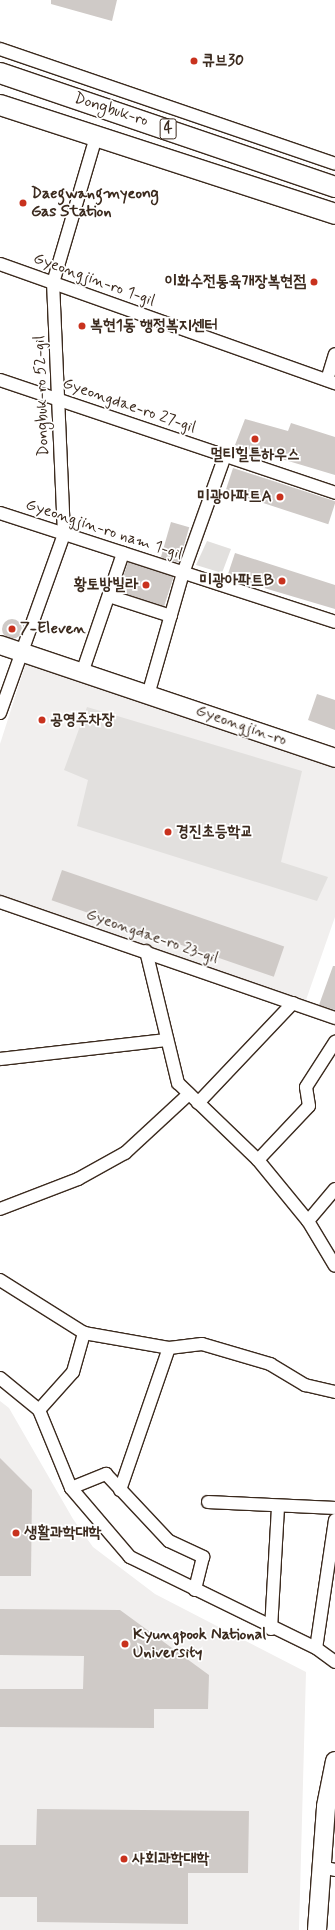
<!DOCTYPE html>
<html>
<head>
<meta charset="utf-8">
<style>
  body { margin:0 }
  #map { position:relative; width:335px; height:1930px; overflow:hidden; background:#fff; font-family:Mynerve,"Poor Story",sans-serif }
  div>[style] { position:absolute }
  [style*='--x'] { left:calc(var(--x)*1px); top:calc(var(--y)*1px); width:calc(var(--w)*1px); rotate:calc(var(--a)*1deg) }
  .built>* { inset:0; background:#f1efee }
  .green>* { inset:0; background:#e2e0de }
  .building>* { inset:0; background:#cfcac7; transform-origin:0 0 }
  .round { border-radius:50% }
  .roads { filter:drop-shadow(1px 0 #3b2a1e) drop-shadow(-1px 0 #3b2a1e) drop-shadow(0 1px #3b2a1e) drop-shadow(0 -1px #3b2a1e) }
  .street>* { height:12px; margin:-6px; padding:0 6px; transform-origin:6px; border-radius:6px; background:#fff }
  .secondary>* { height:18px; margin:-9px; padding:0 9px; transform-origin:9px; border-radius:9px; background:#fff }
  .primary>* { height:20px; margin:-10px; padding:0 10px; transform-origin:10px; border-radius:10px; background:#fff }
  .dots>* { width:11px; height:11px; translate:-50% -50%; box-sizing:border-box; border:2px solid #fff; border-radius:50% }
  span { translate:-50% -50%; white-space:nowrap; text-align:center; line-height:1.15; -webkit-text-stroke:3.5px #fff; paint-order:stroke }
  .shield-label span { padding:1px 3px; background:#fff; border:1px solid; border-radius:3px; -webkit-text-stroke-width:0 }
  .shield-label { font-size:15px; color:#3b2a1e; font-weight:700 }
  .poi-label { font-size:16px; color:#3b2a1e; font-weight:700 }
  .left { translate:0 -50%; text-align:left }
  .right { translate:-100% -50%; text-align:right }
  .street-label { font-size:16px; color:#3b2a1e }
</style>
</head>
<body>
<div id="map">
  <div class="built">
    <div style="clip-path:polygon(26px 663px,335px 765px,335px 917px,306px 1000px,0 899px,0 744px)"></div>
    <div style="clip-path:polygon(0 1401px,9px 1408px,73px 1519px,93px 1547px,155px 1594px,306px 1672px,299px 1930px,0 1930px)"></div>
  </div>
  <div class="green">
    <div style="clip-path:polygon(207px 541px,231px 549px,222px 573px,196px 565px)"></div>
    <div style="clip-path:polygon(87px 707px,302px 771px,281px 862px,328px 877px,317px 901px,77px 826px,88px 780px,64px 770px)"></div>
  </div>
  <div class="building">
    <div style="clip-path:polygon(51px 0,117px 0,112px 21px,51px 4px)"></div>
    <div style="clip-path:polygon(245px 419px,288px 431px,291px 423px,335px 437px,335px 475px,235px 445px)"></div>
    <div style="left:233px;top:468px;width:108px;height:24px;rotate:18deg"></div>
    <div style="left:171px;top:522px;width:19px;height:37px;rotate:16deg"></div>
    <div style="clip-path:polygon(235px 553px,335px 585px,335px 609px,227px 577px)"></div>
    <div style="left:128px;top:562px;width:48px;height:31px;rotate:18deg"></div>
    <div class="round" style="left:2px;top:619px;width:20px;height:20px"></div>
    <div style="clip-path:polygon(317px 694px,335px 700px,335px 730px,308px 720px)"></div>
    <div style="left:62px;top:870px;width:235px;height:32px;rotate:19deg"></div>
    <div style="clip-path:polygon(333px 966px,335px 966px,335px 1010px,319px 1005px)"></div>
    <div style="clip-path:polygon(0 1458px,32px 1490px,31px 1576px,0 1576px)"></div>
    <div style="clip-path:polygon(0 1609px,120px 1610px,209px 1675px,208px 1709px,154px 1709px,154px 1728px,0 1727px,0 1689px,83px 1689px,84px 1656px,0 1655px)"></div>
    <div style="clip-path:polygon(37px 1809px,249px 1811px,248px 1873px,188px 1873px,188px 1924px,37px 1922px,37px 1897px,0 1897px,0 1845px,36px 1845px)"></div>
  </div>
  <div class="roads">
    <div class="street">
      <div style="--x:0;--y:49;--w:354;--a:18.9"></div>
      <div style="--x:0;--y:264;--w:356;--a:19.6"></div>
      <div style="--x:0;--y:380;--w:354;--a:18.6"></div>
      <div style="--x:327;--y:380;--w:27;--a:-73"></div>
      <div style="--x:0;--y:513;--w:352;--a:18"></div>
      <div style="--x:109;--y:596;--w:65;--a:17.9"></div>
      <div style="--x:82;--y:673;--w:127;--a:-71.1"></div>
      <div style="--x:148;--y:695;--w:127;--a:-74"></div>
      <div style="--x:183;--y:573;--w:124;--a:-70.3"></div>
      <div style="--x:0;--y:713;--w:190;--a:-70.3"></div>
      <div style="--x:64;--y:534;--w:251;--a:-92.5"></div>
      <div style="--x:53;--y:283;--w:152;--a:-73.6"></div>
      <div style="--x:0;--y:902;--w:355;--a:19.1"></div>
      <div style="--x:146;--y:951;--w:136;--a:76.4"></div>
      <div style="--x:178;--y:1083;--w:111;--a:43.9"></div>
      <div style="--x:258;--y:1160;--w:79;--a:50.7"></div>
      <div style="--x:308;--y:1221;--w:52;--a:59"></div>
      <div style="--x:0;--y:1059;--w:168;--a:-6.5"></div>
      <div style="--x:198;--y:1103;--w:138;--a:-46.5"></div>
      <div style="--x:258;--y:1160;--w:74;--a:-46.6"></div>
      <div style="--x:309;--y:1106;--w:19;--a:-99"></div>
      <div style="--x:306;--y:1087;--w:54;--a:-57.2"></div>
      <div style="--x:0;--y:1209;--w:84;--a:-21"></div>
      <div style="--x:78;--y:1179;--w:54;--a:-29"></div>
      <div style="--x:125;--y:1153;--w:87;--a:-42.7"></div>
      <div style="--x:308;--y:1221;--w:42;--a:-49.8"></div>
      <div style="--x:0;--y:1280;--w:99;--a:32.2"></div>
      <div style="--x:84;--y:1333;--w:86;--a:10"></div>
      <div style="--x:169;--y:1348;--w:33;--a:-7"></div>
      <div style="--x:202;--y:1344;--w:71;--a:16.4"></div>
      <div style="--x:270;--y:1364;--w:41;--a:31"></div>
      <div style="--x:305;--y:1385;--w:31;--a:13"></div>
      <div style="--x:0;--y:1378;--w:50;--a:39.4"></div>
      <div style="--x:39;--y:1410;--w:84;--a:67.7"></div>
      <div style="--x:71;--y:1488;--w:91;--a:49.5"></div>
      <div style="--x:130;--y:1557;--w:207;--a:26.1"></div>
      <div style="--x:39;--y:1410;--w:51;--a:-48.2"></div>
      <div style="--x:73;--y:1372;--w:41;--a:-74.2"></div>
      <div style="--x:71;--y:1488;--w:38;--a:-22"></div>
      <div style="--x:106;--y:1474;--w:92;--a:46.8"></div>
      <div style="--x:169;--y:1541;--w:38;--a:25"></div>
      <div style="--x:203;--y:1557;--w:34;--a:104"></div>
      <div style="--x:120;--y:1490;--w:150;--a:-71"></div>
      <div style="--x:208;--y:1502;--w:127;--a:2.7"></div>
      <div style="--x:335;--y:1520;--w:129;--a:98.4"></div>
      <div style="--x:316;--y:1648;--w:24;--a:36"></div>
      <div style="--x:271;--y:1629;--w:122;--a:-86.7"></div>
      <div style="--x:322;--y:1867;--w:13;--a:13"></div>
    </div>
    <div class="secondary">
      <div style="--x:0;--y:645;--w:354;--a:18.6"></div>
      <div style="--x:317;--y:1930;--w:124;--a:-85.8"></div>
      <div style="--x:326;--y:1806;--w:46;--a:-78.7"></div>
    </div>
    <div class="primary">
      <div style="--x:0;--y:73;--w:354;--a:18.8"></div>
      <div style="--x:0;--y:105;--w:352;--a:18"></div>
    </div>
  </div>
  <div class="dots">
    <div style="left:194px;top:61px;background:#c8321e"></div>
    <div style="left:23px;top:203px;background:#c8321e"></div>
    <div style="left:314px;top:282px;background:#c8321e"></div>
    <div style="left:82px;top:326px;background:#c8321e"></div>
    <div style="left:255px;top:439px;background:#c8321e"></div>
    <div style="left:280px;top:497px;background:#c8321e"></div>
    <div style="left:282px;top:581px;background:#c8321e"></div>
    <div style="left:146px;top:585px;background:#c8321e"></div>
    <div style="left:12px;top:629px;background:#c8321e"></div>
    <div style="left:42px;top:720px;background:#c8321e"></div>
    <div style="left:168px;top:832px;background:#c8321e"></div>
    <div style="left:16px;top:1533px;background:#c8321e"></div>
    <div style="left:125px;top:1644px;background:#c8321e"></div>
    <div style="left:124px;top:1859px;background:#c8321e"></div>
  </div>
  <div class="shield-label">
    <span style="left:168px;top:129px">4</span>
  </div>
  <div class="poi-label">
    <span class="left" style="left:202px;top:61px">큐브30</span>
    <span class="left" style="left:31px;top:203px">Daegwangmyeong<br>Gas Station</span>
    <span class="right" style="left:306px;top:282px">이화수전통육개장복현점</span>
    <span class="left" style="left:90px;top:326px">복현1동 행정복지센터</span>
    <span style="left:255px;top:455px">멀티힐튼하우스</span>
    <span class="right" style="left:272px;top:497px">미광아파트A</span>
    <span class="right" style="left:274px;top:581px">미광아파트B</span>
    <span class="right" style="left:138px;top:585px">황토방빌라</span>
    <span class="left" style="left:20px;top:629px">7-Eleven</span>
    <span class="left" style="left:50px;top:720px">공영주차장</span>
    <span class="left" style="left:176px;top:832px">경진초등학교</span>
    <span class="left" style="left:24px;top:1533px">생활과학대학</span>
    <span class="left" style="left:133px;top:1644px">Kyungpook National<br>University</span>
    <span class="left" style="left:132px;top:1859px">사회과학대학</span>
  </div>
  <div class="street-label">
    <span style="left:111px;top:110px;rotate:18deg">Dongbuk-ro</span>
    <span style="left:94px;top:280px;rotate:20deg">Gyeongjin-ro 1-gil</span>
    <span style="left:42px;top:396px;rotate:-92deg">Dongbuk-ro 52-gil</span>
    <span style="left:129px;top:406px;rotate:19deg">Gyeongdae-ro 27-gil</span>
    <span style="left:104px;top:530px;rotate:18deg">Gyeongjin-ro nam 1-gil</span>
    <span style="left:241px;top:726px;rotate:19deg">Gyeongjin-ro</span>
    <span style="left:152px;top:937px;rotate:19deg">Gyeongdae-ro 23-gil</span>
  </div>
</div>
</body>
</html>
